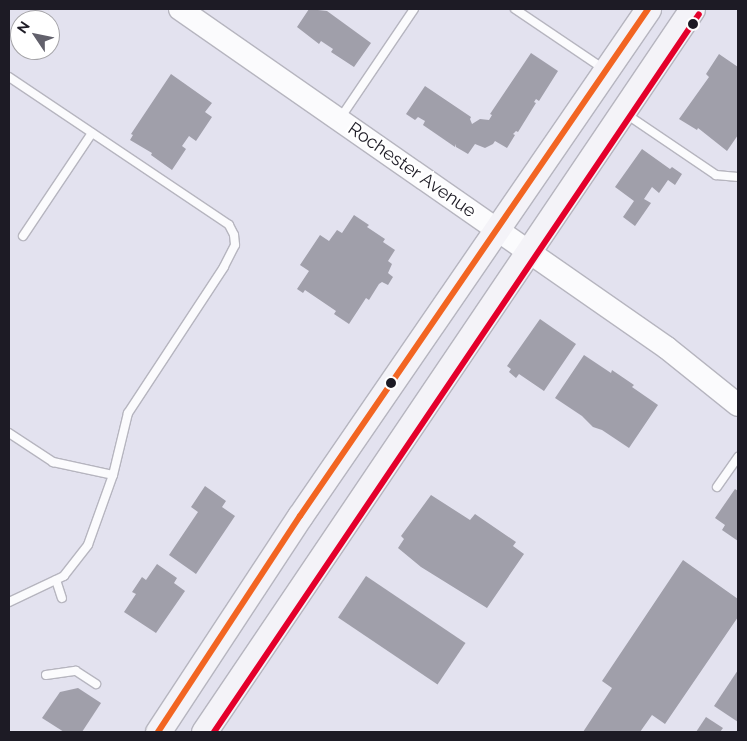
<!DOCTYPE html>
<html>
<head>
<meta charset="utf-8">
<style>
  body { margin:0 }
  #map { position:relative; width:747px; height:741px; overflow:hidden; background:#e3e2ef; font-family:Raleway,sans-serif }
  div>[style] { position:absolute }
  [style*='--x'] { left:calc(var(--x)*1px); top:calc(var(--y)*1px); width:calc(var(--w)*1px); rotate:calc(var(--a)*1deg) }
  .building>* { inset:0; background:#a09faa; transform-origin:0 0 }
  .roads { filter:drop-shadow(1px 0 #b6b5bf) drop-shadow(-1px 0 #b6b5bf) drop-shadow(0 1px #b6b5bf) drop-shadow(0 -1px #b6b5bf) }
  .lane>* { height:8px; margin:-4px; padding:0 4px; transform-origin:4px; border-radius:4px; background:#fbfbfd }
  .secondary>* { height:22px; margin:-11px; padding:0 11px; transform-origin:11px; border-radius:11px; background:#fbfbfd }
  .primary>* { height:25px; margin:-12.5px; padding:0 12.5px; transform-origin:12.5px; border-radius:12.5px; background:#f4f3f8 }
  .bus-1>* { height:6px; margin:-3px; padding:0 3px; transform-origin:3px; border-radius:3px; background:#f26522 }
  .bus-2>* { height:6px; margin:-3px; padding:0 3px; transform-origin:3px; border-radius:3px; background:#e4002b }
  .dots>* { width:14px; height:14px; translate:-50% -50%; box-sizing:border-box; border:2px solid #fff; border-radius:50% }
  span { translate:-50% -50%; white-space:nowrap; text-align:center; line-height:1.15; -webkit-text-stroke:5px #fff; paint-order:stroke }
  .street-label { font-size:18px; color:#1d1b25 }
  .frame { position:absolute; inset:0; border:10px solid #1d1b25; pointer-events:none }
  .north { position:absolute; left:10px; top:10px; width:50px; height:50px; box-sizing:border-box; background:#fff; border:1px solid #a5a4a8; border-radius:50%; rotate:304deg; font-size:14px; font-weight:700; line-height:20px; text-align:center; color:#1d1b25 }
  .north::after { content:''; display:block; margin:auto; width:18px; height:22px; background:#62616c; clip-path:polygon(50% 0,100% 100%,50% 72%,0 100%) }
</style>
</head>
<body>
<div id="map">
  <div class="building">
    <div style="clip-path:polygon(309px 9px,327px 11px,371px 43px,354px 67px,331px 52px,333px 49px,321px 41px,319px 44px,297px 27px)"></div>
    <div style="clip-path:polygon(531px 53px,558px 71px,539px 101px,536px 99px,534px 102px,536px 103px,518px 132px,516px 131px,513px 134px,515px 135px,507px 148px,495px 141px,493px 144px,485px 148px,475px 144px,468px 154px,456px 147px,456px 144px,455px 147px,423px 125px,425px 121px,418px 117px,415px 120px,406px 114px,425px 86px,471px 117px,470px 119px,472px 124px,480px 119px,489px 120px,492px 115px,490px 114px)"></div>
    <div style="clip-path:polygon(719px 54px,738px 67px,738px 135px,727px 151px,698px 128px,697px 130px,679px 119px,709px 77px,706px 74px)"></div>
    <div style="clip-path:polygon(171px 74px,212px 103px,205px 112px,212px 117px,196px 141px,189px 136px,182px 146px,186px 149px,172px 170px,151px 155px,152px 153px,130px 140px,133px 135px,131px 134px)"></div>
    <div style="clip-path:polygon(642px 149px,670px 169px,672px 167px,682px 174px,675px 185px,668px 180px,659px 193px,652px 187px,644px 199px,651px 203px,635px 226px,623px 217px,634px 201px,615px 187px)"></div>
    <div style="clip-path:polygon(354px 215px,369px 225px,367px 227px,385px 239px,383px 242px,395px 250px,388px 261px,392px 264px,388px 273px,393px 277px,388px 285px,382px 282px,379px 284px,369px 300px,366px 298px,349px 324px,334px 314px,336px 311px,305px 290px,303px 293px,297px 289px,309px 271px,300px 265px,320px 235px,329px 241px,337px 230px,342px 233px)"></div>
    <div style="clip-path:polygon(540px 319px,576px 344px,544px 391px,519px 374px,516px 378px,509px 372px,511px 369px,507px 366px)"></div>
    <div style="clip-path:polygon(584px 355px,611px 373px,612px 370px,634px 385px,632px 387px,658px 405px,629px 448px,602px 430px,593px 427px,582px 416px,555px 398px)"></div>
    <div style="clip-path:polygon(205px 486px,226px 501px,222px 507px,235px 516px,196px 574px,169px 555px,198px 512px,191px 507px)"></div>
    <div style="clip-path:polygon(735px 489px,738px 491px,738px 541px,722px 530px,725px 525px,715px 518px)"></div>
    <div style="clip-path:polygon(431px 495px,470px 520px,475px 514px,516px 542px,513px 546px,524px 554px,487px 608px,421px 567px,398px 548px,404px 539px,401px 536px)"></div>
    <div style="clip-path:polygon(683px 560px,738px 599px,738px 617px,665px 724px,652px 715px,640px 732px,583px 732px,612px 688px,602px 681px)"></div>
    <div style="clip-path:polygon(157px 564px,177px 578px,174px 583px,185px 591px,156px 633px,124px 612px,136px 594px,132px 592px,142px 577px,146px 580px)"></div>
    <div style="left:366px;top:576px;width:120px;height:50px;rotate:34deg"></div>
    <div style="clip-path:polygon(738px 670px,738px 722px,714px 706px)"></div>
    <div style="clip-path:polygon(78px 688px,101px 703px,82px 732px,64px 732px,42px 718px,60px 692px)"></div>
    <div style="clip-path:polygon(706px 717px,723px 728px,720px 732px,696px 732px)"></div>
  </div>
  <div class="roads">
    <div class="lane">
      <div style="--x:515;--y:9;--w:107;--a:34"></div>
      <div style="--x:9;--y:77;--w:265;--a:33.9"></div>
      <div style="--x:229;--y:225;--w:11;--a:63"></div>
      <div style="--x:234;--y:235;--w:10;--a:84"></div>
      <div style="--x:235;--y:245;--w:25;--a:117"></div>
      <div style="--x:224;--y:267;--w:175;--a:123.3"></div>
      <div style="--x:128;--y:413;--w:64;--a:103.6"></div>
      <div style="--x:113;--y:475;--w:74;--a:109.7"></div>
      <div style="--x:88;--y:545;--w:39;--a:128"></div>
      <div style="--x:64;--y:576;--w:61;--a:154.7"></div>
      <div style="--x:626;--y:114;--w:109;--a:34.1"></div>
      <div style="--x:716;--y:175;--w:22;--a:5"></div>
      <div style="--x:341;--y:117;--w:130;--a:-55.9"></div>
      <div style="--x:23;--y:236;--w:124;--a:-56.2"></div>
      <div style="--x:9;--y:433;--w:53;--a:33.4"></div>
      <div style="--x:53;--y:462;--w:61;--a:12.2"></div>
      <div style="--x:717;--y:487;--w:37;--a:-55"></div>
      <div style="--x:56;--y:580;--w:19;--a:72"></div>
      <div style="--x:46;--y:675;--w:30;--a:-8"></div>
      <div style="--x:76;--y:671;--w:24;--a:33"></div>
    </div>
    <div class="secondary">
      <div style="--x:180;--y:9;--w:593;--a:34.84"></div>
      <div style="--x:667;--y:348;--w:91;--a:38.8"></div>
    </div>
    <div class="primary">
      <div style="--x:158;--y:732;--w:258;--a:-56.7"></div>
      <div style="--x:300;--y:516;--w:615;--a:-55.53"></div>
      <div style="--x:204;--y:732;--w:872;--a:-55.98"></div>
    </div>
  </div>
  <div class="bus-1">
    <div style="--x:158;--y:732;--w:258;--a:-56.7"></div>
    <div style="--x:300;--y:516;--w:615;--a:-55.53"></div>
  </div>
  <div class="bus-2">
    <div style="--x:214;--y:732;--w:866;--a:-55.96"></div>
  </div>
  <div class="dots">
    <div style="left:693px;top:24px;background:#1d1b25"></div>
    <div style="left:391px;top:383px;background:#1d1b25"></div>
  </div>
  <div class="street-label">
    <span style="left:412px;top:170px;rotate:35deg">Rochester Avenue</span>
  </div>
  <div class="frame"></div>
  <div class="north">N</div>
</div>
</body>
</html>
